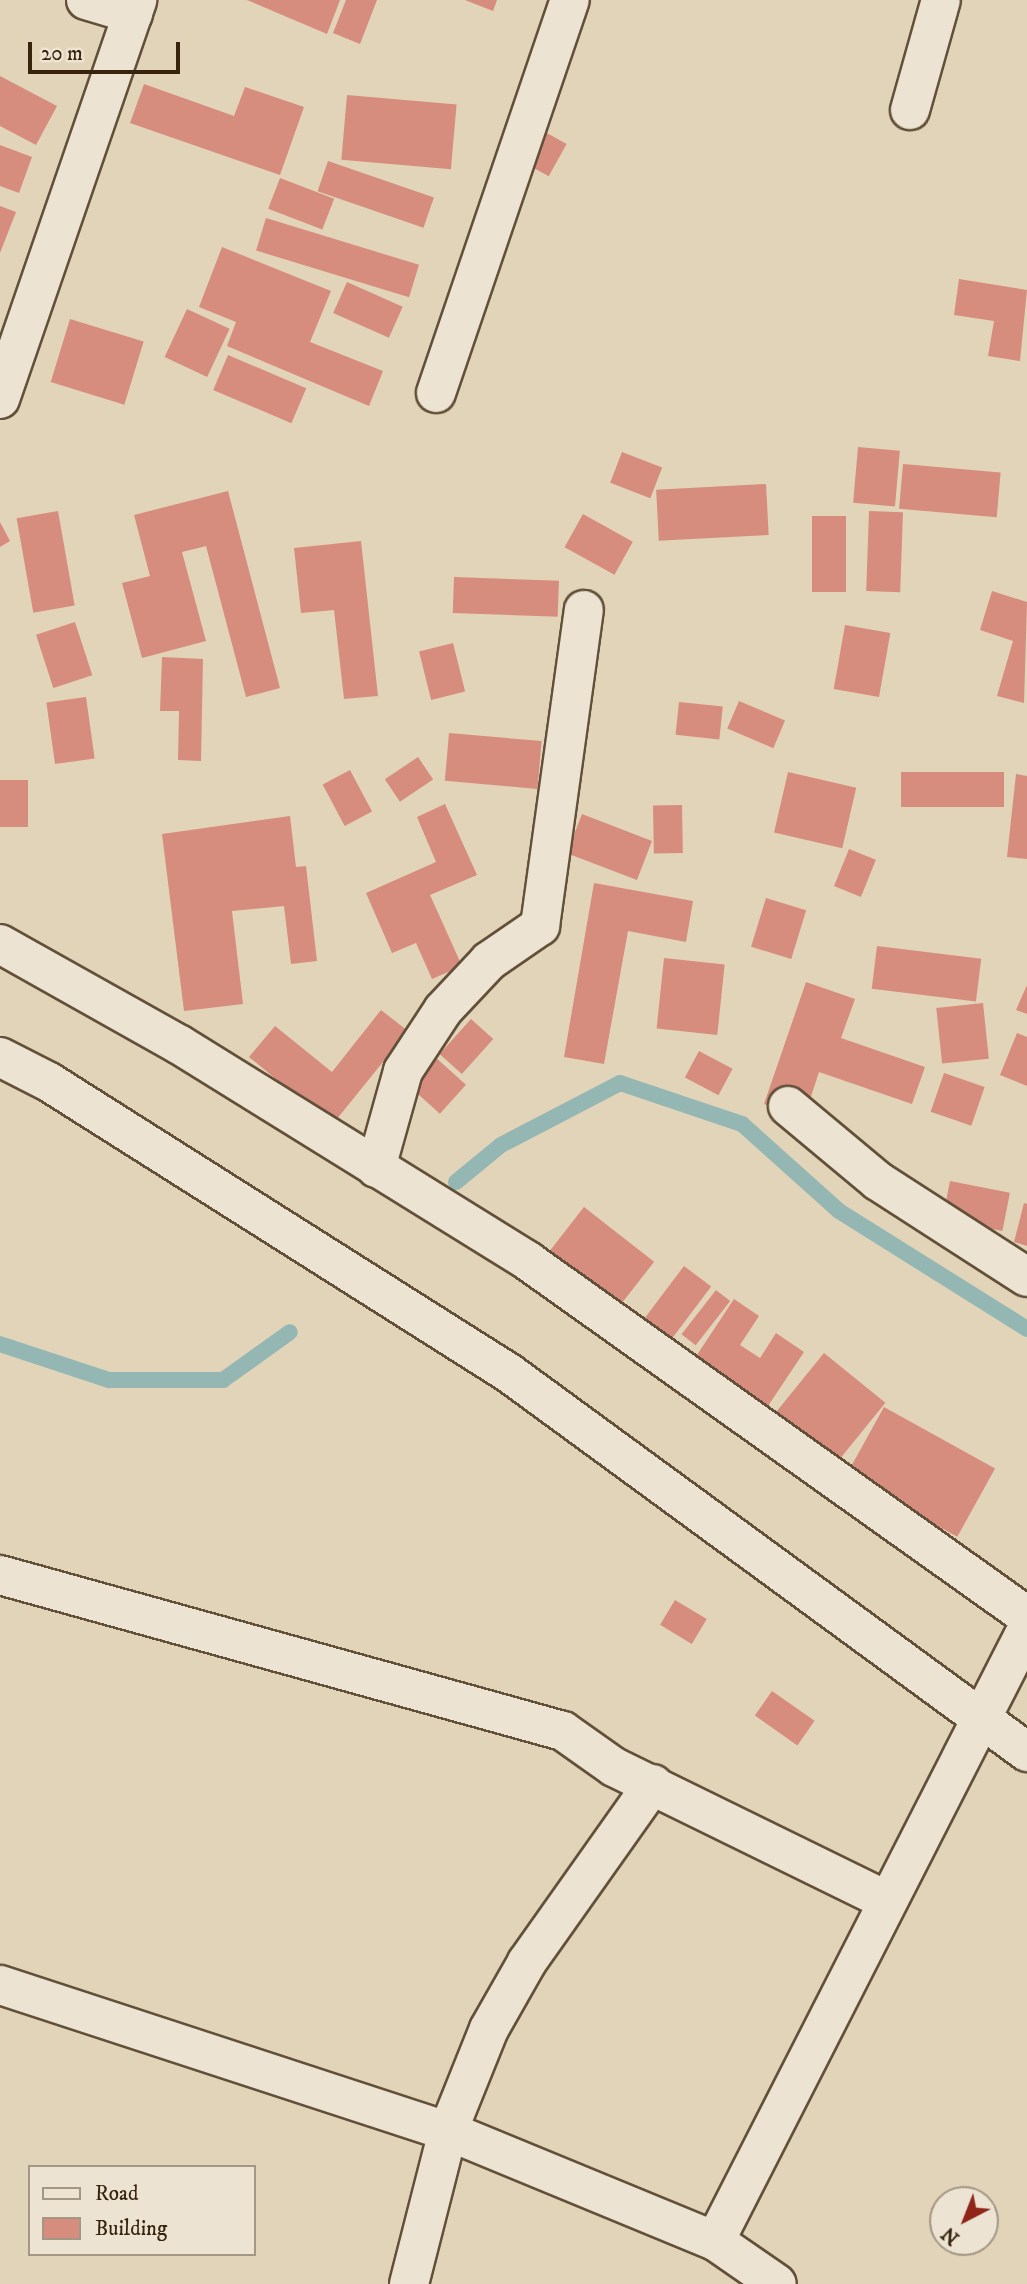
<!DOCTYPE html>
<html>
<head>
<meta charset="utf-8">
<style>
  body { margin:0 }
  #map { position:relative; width:1027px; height:2284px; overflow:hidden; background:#e2d4b9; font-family:"IM FELL DW Pica",serif }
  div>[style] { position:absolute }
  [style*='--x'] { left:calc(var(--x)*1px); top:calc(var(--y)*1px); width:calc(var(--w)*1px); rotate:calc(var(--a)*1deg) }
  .stream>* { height:16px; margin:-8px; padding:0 8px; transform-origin:8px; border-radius:8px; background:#95b7b4 }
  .building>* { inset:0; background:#d78d7e; transform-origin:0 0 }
  .roads { filter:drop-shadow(2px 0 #625039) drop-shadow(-2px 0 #625039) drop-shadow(0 2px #625039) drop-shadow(0 -2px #625039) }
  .minor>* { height:38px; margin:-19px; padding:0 19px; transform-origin:19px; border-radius:19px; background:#ece3d2 }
  .secondary>* { height:38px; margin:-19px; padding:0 19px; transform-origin:19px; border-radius:19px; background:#ece3d2 }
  span { translate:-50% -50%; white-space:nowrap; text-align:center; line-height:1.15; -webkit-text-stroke:6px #ece3d2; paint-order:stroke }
  .legend { position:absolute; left:28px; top:2165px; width:228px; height:91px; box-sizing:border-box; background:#ece3d2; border:2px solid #a49784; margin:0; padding:9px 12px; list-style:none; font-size:21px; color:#38240e }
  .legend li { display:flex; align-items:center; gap:14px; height:35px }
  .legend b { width:35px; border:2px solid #a49784 }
  .north { position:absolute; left:929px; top:2186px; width:70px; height:70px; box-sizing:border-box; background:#ece3d2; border:2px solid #a49784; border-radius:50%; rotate:222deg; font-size:19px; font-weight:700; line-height:28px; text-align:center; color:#38240e }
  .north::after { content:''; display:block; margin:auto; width:24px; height:32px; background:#8f2418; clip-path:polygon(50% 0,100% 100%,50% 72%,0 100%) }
  .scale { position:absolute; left:28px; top:42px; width:152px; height:32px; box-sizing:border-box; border:4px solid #38240e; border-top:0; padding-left:9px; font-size:21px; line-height:24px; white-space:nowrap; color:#38240e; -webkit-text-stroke:5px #ece3d2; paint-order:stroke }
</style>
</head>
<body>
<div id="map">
  <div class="stream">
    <div style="--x:456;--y:1182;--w:58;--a:-39.4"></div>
    <div style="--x:501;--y:1145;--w:134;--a:-27.5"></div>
    <div style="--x:620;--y:1083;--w:129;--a:18.6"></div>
    <div style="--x:742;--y:1124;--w:130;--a:41.9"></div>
    <div style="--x:839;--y:1211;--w:222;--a:32.1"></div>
    <div style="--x:0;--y:1344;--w:115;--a:18.3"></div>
    <div style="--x:109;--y:1380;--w:114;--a:0"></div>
    <div style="--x:223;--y:1380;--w:82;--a:-35.6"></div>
  </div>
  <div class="building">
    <div style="clip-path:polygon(247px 0,340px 0,327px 34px)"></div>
    <div style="clip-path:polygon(346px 0,377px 0,360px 44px,333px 33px)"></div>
    <div style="clip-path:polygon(465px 0,497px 0,493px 11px)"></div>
    <div style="clip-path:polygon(0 76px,57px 106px,36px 145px,0 126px)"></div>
    <div style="clip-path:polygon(144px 84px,234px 116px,245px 87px,304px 107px,280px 175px,130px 123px)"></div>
    <div style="left:347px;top:95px;width:110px;height:65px;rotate:5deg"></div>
    <div style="left:536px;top:127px;width:35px;height:37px;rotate:29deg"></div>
    <div style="clip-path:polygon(0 145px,32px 157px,19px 193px,0 186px)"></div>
    <div style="left:328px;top:161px;width:112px;height:32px;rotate:19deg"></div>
    <div style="left:280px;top:178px;width:58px;height:33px;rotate:21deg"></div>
    <div style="clip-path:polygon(0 206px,16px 212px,0 253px)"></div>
    <div style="left:266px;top:218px;width:160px;height:34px;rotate:17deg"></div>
    <div style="clip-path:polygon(222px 247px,331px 291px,310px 342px,383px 371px,369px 406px,227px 346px,236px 322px,199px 307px)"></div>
    <div style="clip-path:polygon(959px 279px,1027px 290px,1020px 361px,988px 356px,994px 321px,954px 315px)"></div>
    <div style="left:347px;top:282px;width:61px;height:34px;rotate:24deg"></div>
    <div style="left:187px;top:309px;width:47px;height:53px;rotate:25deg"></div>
    <div style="left:70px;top:319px;width:77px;height:66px;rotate:17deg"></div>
    <div style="left:228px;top:355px;width:85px;height:38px;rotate:23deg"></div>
    <div style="left:858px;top:447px;width:42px;height:56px;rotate:5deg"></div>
    <div style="left:622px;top:452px;width:43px;height:33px;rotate:21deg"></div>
    <div style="left:903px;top:464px;width:98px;height:45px;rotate:5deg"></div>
    <div style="left:766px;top:484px;width:51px;height:110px;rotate:87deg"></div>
    <div style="clip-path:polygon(228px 491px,280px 688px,246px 697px,206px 546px,182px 552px,206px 641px,142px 658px,122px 583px,150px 576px,134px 515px)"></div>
    <div style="left:58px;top:511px;width:96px;height:42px;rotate:80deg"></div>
    <div style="left:869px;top:511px;width:34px;height:80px;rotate:2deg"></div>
    <div style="left:583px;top:514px;width:57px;height:38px;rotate:29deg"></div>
    <div style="left:812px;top:516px;width:34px;height:76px"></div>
    <div style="clip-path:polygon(0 522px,10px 541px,0 547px)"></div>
    <div style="clip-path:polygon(361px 541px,378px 696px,344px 699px,334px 610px,301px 613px,294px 548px)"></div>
    <div style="left:454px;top:577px;width:105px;height:36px;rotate:2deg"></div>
    <div style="clip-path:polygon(992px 591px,1027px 602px,1024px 703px,997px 696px,1013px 641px,980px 630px)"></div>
    <div style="left:75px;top:622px;width:56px;height:41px;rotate:72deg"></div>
    <div style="left:845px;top:625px;width:46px;height:65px;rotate:10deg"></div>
    <div style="left:453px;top:643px;width:50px;height:35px;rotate:76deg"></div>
    <div style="clip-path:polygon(162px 657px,203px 659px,201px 761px,178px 760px,179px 711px,160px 711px)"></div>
    <div style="left:86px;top:697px;width:62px;height:40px;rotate:82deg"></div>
    <div style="left:739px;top:701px;width:50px;height:30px;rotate:23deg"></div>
    <div style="left:679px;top:702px;width:44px;height:33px;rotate:6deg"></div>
    <div style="left:449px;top:733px;width:93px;height:48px;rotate:5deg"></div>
    <div style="left:418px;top:757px;width:27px;height:40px;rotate:56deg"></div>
    <div style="left:350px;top:770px;width:47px;height:31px;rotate:62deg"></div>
    <div style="left:788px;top:772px;width:70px;height:62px;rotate:13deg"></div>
    <div style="left:901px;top:772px;width:103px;height:35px"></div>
    <div style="clip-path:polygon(1016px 774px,1027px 776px,1027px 859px,1007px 857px)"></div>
    <div style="left:0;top:780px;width:28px;height:47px"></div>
    <div style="clip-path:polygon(445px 804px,477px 875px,430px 895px,462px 966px,432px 979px,416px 943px,392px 953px,366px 893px,436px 862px,417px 817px)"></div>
    <div style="left:682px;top:805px;width:48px;height:29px;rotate:89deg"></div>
    <div style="left:582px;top:814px;width:75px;height:42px;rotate:21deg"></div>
    <div style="clip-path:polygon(290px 816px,296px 867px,306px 866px,317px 961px,291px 964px,284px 906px,232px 911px,243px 1004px,184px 1011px,162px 834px)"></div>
    <div style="left:849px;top:849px;width:29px;height:40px;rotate:22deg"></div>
    <div style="clip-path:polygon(594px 883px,693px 901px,686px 942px,628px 931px,604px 1064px,564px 1057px)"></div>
    <div style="left:766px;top:898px;width:42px;height:51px;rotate:17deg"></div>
    <div style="left:877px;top:946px;width:105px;height:43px;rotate:7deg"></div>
    <div style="left:664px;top:958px;width:61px;height:71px;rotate:6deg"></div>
    <div style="clip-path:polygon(806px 982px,855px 999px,841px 1038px,925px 1067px,912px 1104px,819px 1072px,804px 1118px,764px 1104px)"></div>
    <div style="clip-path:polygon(1027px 985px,1027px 1014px,1016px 1010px)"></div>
    <div style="left:983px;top:1003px;width:56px;height:47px;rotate:84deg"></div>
    <div style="clip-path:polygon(381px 1010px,408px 1031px,332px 1125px,249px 1057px,275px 1026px,332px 1072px)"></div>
    <div style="left:471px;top:1019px;width:30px;height:47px;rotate:42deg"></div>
    <div style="clip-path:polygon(1017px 1033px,1027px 1037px,1027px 1086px,1000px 1075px)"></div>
    <div style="left:699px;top:1051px;width:38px;height:30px;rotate:28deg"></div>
    <div style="left:434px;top:1056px;width:43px;height:39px;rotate:42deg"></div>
    <div style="left:944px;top:1073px;width:43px;height:41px;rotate:19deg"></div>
    <div style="left:950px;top:1181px;width:61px;height:39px;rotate:11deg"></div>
    <div style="clip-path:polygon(1024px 1203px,1027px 1204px,1027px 1246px,1014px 1242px)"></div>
    <div style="left:584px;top:1207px;width:89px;height:66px;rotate:38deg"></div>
    <div style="left:684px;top:1266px;width:34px;height:71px;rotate:37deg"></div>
    <div style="left:716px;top:1290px;width:18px;height:56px;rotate:38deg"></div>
    <div style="clip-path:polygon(734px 1299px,759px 1316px,740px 1345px,760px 1358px,776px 1333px,804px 1352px,764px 1412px,691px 1364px)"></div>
    <div style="left:824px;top:1353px;width:79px;height:78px;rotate:39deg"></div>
    <div style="left:884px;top:1407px;width:127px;height:78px;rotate:29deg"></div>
    <div style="left:675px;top:1600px;width:37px;height:29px;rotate:31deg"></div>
    <div style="left:772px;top:1691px;width:52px;height:30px;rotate:35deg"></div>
  </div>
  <div class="roads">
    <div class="minor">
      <div style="--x:86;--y:0;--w:49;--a:16.6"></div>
      <div style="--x:910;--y:110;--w:114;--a:-74.3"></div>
      <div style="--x:436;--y:393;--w:415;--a:-71.2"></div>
      <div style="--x:0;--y:399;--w:422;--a:-71"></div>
      <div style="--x:788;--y:1106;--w:117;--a:39.8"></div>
      <div style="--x:878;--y:1181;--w:177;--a:32.8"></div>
      <div style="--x:376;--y:1168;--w:101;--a:-74.4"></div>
      <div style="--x:403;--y:1071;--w:73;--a:-56.7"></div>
      <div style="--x:443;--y:1010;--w:67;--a:-46.8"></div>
      <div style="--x:489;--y:961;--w:62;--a:-34.5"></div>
      <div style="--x:540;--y:926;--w:319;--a:-82.1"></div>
      <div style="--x:0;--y:1575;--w:584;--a:15.49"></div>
      <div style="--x:563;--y:1731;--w:62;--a:35.2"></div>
      <div style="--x:614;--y:1767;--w:304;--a:26.1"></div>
      <div style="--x:0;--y:1985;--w:471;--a:18.1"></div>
      <div style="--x:448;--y:2131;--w:289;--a:22.4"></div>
      <div style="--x:715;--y:2241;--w:75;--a:34.7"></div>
      <div style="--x:715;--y:2241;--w:687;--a:-62.99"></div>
      <div style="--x:409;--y:2284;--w:158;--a:-75.7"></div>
      <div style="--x:448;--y:2131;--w:110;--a:-68.1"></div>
      <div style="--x:489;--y:2029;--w:77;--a:-60.4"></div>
      <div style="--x:527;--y:1962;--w:218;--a:-54.7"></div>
    </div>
    <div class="secondary">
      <div style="--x:0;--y:944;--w:206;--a:29.3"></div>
      <div style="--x:180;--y:1045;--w:410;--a:31.8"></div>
      <div style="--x:528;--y:1261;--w:612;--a:35.43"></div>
      <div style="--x:0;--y:1057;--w:55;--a:27"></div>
      <div style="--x:49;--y:1082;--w:544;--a:32.32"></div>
      <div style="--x:509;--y:1373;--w:642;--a:36.19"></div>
    </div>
  </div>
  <ul class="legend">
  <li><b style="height:9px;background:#ece3d2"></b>Road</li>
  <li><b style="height:19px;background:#d78d7e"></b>Building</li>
  </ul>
  <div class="north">N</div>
  <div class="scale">20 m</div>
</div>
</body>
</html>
